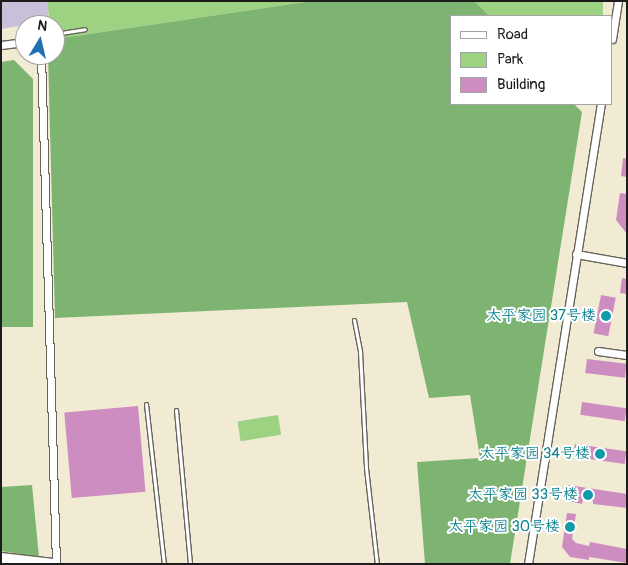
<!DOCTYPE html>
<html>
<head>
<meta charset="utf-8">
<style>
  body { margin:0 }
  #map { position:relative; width:628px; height:565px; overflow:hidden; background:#f1ebd4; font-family:Pangolin,"LXGW WenKai TC",sans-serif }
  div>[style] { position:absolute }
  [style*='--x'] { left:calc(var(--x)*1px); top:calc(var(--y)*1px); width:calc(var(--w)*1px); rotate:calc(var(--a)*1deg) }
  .industrial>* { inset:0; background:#c9bfd8 }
  .green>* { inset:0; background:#9ed283; transform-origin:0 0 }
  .forest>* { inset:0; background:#7eb471 }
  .building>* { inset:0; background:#ce8dc1; transform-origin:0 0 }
  .roads { filter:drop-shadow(1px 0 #67645c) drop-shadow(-1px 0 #67645c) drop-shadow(0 1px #67645c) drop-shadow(0 -1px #67645c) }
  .lane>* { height:3px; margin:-1.5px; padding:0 1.5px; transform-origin:1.5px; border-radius:1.5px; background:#fff }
  .street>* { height:7px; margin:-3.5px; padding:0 3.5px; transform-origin:3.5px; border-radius:3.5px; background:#fff }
  .secondary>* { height:10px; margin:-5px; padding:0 5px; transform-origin:5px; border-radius:5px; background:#fff }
  .dots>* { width:14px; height:14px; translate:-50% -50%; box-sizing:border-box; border:2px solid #fff; border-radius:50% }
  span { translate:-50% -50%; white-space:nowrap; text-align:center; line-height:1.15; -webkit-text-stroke:4px #fff; paint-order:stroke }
  .culture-label { font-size:15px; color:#0d838f }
  .right { translate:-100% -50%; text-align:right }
  .frame { position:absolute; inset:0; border:2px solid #1c1c1c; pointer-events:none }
  .legend { position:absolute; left:450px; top:15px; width:162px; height:90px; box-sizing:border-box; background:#fff; border:1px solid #a4a4a4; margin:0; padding:6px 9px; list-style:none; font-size:15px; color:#1c1c1c }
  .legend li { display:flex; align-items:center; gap:10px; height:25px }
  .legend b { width:25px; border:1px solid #a4a4a4 }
  .north { position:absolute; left:15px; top:15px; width:50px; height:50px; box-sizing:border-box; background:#fff; border:1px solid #a4a4a4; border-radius:50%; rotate:9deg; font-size:14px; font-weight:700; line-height:20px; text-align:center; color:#1c1c1c }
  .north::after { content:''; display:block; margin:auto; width:18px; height:22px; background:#1f6fb2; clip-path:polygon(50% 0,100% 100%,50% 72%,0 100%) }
</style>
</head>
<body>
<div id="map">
  <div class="industrial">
    <div style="clip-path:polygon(1px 1px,47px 1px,49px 21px,1px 29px)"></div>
  </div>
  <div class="green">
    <div style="clip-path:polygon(47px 1px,312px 1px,55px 39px,55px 25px,50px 25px)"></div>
    <div style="left:474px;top:1px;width:129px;height:21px"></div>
    <div style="left:278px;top:415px;width:20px;height:41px;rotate:81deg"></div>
  </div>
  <div class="forest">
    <div style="clip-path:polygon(312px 1px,474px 1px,489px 16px,452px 16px,452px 104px,574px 104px,582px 112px,510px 564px,425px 564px,417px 462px,480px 458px,470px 395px,429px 398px,407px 302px,55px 318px,48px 55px,55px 55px,55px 39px)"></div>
    <div style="clip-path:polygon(14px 60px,33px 79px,33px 327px,1px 327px,1px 62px)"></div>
    <div style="clip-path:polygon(32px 485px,39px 557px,1px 551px,1px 487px)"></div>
  </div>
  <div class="building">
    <div style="clip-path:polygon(623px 158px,627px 159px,627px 177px,621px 176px)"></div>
    <div style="clip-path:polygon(620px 193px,627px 194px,627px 234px,616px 220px)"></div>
    <div style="clip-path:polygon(622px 278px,627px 279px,627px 294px,620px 293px)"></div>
    <div style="left:601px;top:295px;width:15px;height:39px;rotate:11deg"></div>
    <div style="left:587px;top:359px;width:40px;height:14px;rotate:7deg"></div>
    <div style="left:582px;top:402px;width:45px;height:13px;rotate:8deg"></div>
    <div style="left:138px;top:406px;width:86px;height:74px;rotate:85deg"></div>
    <div style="left:575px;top:444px;width:52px;height:13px;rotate:8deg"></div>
    <div style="clip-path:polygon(568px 485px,627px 494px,627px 508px,593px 504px,593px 501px,583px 500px,582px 504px,573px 502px,566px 499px)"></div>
    <div style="clip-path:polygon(567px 513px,576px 514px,572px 539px,576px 543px,589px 546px,590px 542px,627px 549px,627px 563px,589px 557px,589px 560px,570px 557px,562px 547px)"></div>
  </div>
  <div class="roads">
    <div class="lane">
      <div style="--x:55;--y:34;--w:30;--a:-9"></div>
      <div style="--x:354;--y:320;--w:33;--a:79"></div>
      <div style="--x:360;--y:352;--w:116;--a:87"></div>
      <div style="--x:366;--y:468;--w:97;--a:83.5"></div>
      <div style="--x:146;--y:404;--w:161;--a:83.6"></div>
      <div style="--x:176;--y:410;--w:155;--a:84.8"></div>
    </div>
    <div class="street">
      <div style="--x:612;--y:39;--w:38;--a:-81"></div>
      <div style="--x:1;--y:45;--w:24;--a:-7"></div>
      <div style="--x:41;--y:55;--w:509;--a:88.31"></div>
      <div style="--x:576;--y:254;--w:52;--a:10"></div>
      <div style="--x:598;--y:351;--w:29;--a:8"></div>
      <div style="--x:528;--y:564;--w:466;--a:-81"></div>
    </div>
    <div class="secondary">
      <div style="--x:1;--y:558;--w:52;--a:6.6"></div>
    </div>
  </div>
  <div class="dots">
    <div style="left:606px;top:316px;background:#0f9aa8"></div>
    <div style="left:600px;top:454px;background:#0f9aa8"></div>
    <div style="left:588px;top:495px;background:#0f9aa8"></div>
    <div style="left:570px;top:527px;background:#0f9aa8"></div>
  </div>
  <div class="culture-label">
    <span class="right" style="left:596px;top:316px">太平家园 37号楼</span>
    <span class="right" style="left:590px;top:454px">太平家园 34号楼</span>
    <span class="right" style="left:578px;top:495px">太平家园 33号楼</span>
    <span class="right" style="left:560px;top:527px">太平家园 30号楼</span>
  </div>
  <div class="frame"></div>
  <ul class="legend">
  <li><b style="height:6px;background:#fff"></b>Road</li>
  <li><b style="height:14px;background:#9ed283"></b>Park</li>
  <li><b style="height:14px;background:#ce8dc1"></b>Building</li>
  </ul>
  <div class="north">N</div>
</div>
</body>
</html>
